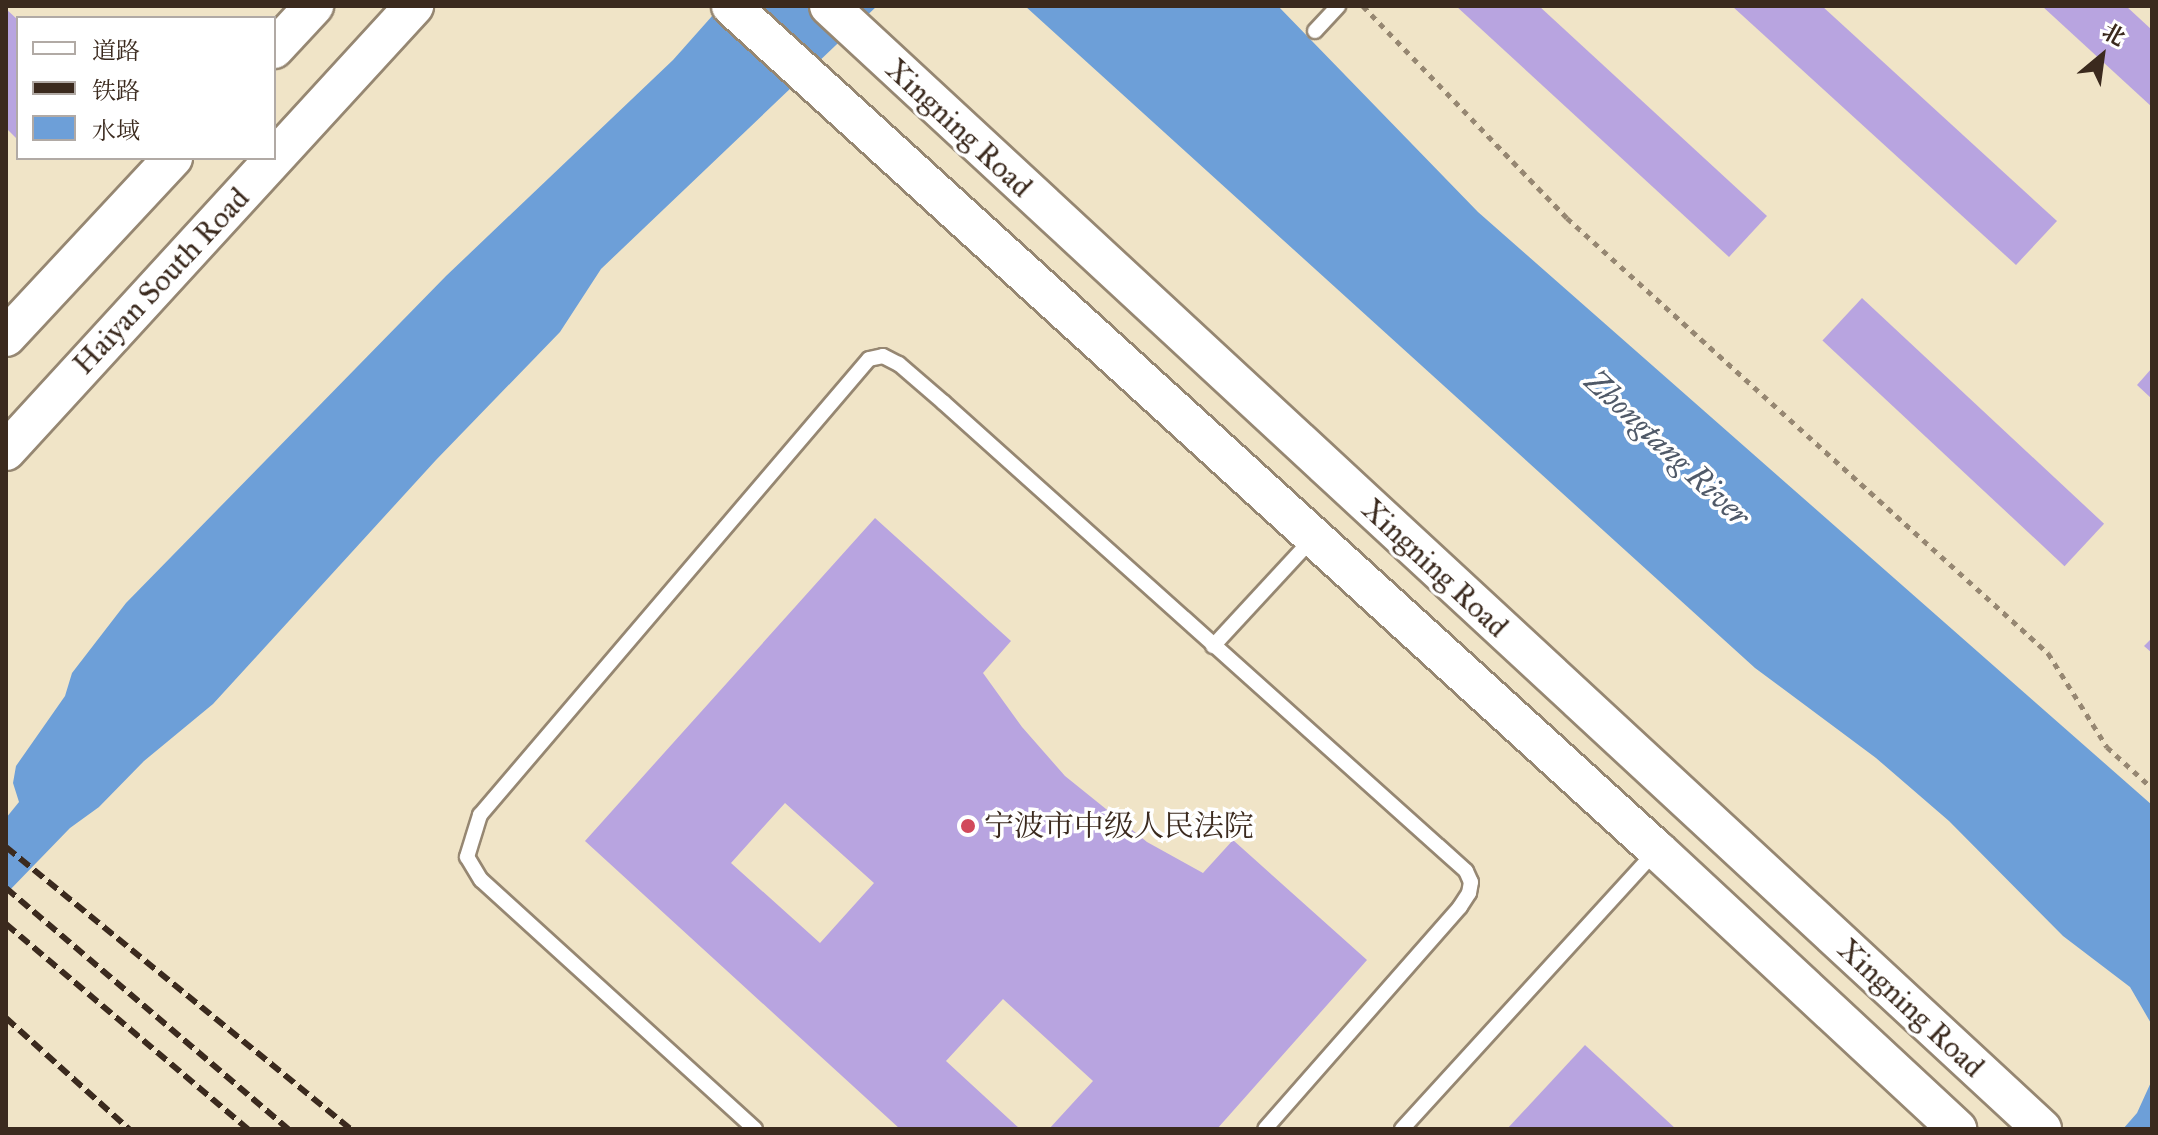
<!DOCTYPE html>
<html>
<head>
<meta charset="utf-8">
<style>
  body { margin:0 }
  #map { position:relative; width:2158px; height:1135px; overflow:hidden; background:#f0e4c7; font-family:"IM FELL Great Primer","Noto Serif SC",serif }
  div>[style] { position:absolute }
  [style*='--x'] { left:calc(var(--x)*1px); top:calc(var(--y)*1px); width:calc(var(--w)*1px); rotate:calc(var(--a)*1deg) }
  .water>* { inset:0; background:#6d9fd8 }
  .building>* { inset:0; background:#b8a4e0; transform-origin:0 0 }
  .path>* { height:5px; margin-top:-2.5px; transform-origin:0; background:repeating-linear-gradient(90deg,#968772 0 6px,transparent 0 12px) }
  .roads { filter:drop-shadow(2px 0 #968772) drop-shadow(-2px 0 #968772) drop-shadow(0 2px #968772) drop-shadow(0 -2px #968772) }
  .service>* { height:14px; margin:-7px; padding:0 7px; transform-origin:7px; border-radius:7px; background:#fff }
  .secondary>* { height:38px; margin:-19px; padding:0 19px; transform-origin:19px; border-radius:19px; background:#fff }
  .rail>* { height:6px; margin-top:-3px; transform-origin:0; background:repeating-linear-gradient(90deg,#3b2a1e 0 12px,transparent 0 18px) }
  .dots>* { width:22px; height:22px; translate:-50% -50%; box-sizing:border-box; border:4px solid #fff; border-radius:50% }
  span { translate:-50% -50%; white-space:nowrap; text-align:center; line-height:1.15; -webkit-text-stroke:7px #fff; paint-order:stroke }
  .street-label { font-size:30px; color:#3b2a1e }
  .poi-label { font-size:30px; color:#3b2a1e }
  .left { translate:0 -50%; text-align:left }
  .water-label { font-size:32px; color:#4f5968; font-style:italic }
  .frame { position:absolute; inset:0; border:8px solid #3b2a1e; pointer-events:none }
  .legend { position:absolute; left:16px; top:16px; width:260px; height:144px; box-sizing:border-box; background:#fff; border:2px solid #b1aaa5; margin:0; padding:10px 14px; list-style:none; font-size:24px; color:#3b2a1e }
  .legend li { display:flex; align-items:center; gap:16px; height:40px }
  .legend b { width:40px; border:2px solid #b1aaa5 }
  .north { position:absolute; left:2062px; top:16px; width:80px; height:80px; -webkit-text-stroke:6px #fff; paint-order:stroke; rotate:29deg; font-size:22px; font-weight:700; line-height:32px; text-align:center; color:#3b2a1e }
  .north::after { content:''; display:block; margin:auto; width:28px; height:36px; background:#3b2a1e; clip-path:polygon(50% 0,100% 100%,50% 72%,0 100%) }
</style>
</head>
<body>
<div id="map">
  <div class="water">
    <div style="clip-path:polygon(721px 6px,877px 6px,601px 269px,560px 332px,436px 460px,213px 704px,144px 761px,99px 807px,70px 828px,6px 894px,6px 818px,19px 802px,13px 783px,16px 766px,65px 696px,72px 673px,126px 603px,446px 276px,673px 60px)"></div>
    <div style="clip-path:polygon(1025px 6px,1278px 6px,1478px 212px,2152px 805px,2152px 1025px,2130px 987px,2063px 936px,1949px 821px,1876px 758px,1755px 668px)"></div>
    <div style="clip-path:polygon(2152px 1080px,2152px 1129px,2123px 1129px,2137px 1113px)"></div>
  </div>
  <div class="building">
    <div style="clip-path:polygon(1456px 6px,1539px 6px,1767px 216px,1729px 257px)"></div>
    <div style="clip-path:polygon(1732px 6px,1822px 6px,2057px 221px,2016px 265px)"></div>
    <div style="clip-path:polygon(2042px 6px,2126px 6px,2152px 30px,2152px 107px)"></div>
    <div style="clip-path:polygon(6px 9px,18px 20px,18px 140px,6px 128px)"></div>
    <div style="left:1862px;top:298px;width:331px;height:58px;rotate:43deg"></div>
    <div style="clip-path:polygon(2152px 368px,2152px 399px,2137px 385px)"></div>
    <div style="clip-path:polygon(evenodd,875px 518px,1011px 641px,983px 673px,1022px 727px,1065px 776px,1147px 842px,1203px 873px,1233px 840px,1367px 960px,1217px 1129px,1049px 1129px,1093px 1081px,1003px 999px,946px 1061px,1020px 1129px,900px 1129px,585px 841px,875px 518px,785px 803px,874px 883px,820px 943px,731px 863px,785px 803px)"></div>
    <div style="clip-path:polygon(2152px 638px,2152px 653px,2144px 646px)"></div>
    <div style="clip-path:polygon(1585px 1045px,1676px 1129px,1507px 1129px)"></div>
  </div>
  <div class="path">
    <div style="--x:1363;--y:6;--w:294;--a:46.1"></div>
    <div style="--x:1567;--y:218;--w:649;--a:42.13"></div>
    <div style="--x:2048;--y:653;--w:111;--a:57.9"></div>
    <div style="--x:2107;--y:747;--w:61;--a:42.3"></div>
  </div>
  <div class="roads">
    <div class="service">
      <div style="--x:1315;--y:31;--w:34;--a:-47"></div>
      <div style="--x:1213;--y:646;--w:147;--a:-47.2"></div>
      <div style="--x:755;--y:1129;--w:370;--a:-137.7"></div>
      <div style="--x:481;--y:880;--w:27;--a:-121"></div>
      <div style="--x:467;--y:857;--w:44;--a:-72.8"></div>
      <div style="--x:480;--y:815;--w:599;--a:-49.53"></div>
      <div style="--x:869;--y:359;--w:14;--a:-12"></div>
      <div style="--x:883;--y:356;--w:18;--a:27"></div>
      <div style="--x:899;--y:364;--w:58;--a:40.8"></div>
      <div style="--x:943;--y:402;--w:702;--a:41.88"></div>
      <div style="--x:1466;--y:871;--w:12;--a:66"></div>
      <div style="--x:1471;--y:882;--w:11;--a:100"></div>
      <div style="--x:1469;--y:893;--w:17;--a:123"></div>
      <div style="--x:1460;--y:907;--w:295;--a:131.3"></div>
      <div style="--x:1402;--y:1129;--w:378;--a:-47.6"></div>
    </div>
    <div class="secondary">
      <div style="--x:731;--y:6;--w:1253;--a:42.35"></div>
      <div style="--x:1657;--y:850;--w:410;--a:42.9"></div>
      <div style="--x:829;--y:6;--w:1653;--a:42.79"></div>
      <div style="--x:274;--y:49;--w:59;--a:-47.1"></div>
      <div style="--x:6;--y:337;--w:245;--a:-47"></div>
      <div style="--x:6;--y:451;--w:604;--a:-47.48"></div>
    </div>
  </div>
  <div class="rail">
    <div style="--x:6;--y:847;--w:446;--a:39.3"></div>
    <div style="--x:6;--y:888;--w:371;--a:40.5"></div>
    <div style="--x:6;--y:924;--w:317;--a:40.3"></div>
    <div style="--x:6;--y:1018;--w:166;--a:42.1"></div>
  </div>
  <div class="dots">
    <div style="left:968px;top:826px;background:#d1495b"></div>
  </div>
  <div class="street-label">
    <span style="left:959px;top:128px;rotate:43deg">Xingning Road</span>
    <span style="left:161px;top:281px;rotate:-47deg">Haiyan South Road</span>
    <span style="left:1435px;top:568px;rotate:43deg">Xingning Road</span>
    <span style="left:1911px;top:1008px;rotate:43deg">Xingning Road</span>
  </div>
  <div class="poi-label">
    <span class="left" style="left:984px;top:826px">宁波市中级人民法院</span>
  </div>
  <div class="water-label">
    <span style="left:1667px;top:449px;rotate:43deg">Zhongtang River</span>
  </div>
  <div class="frame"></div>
  <ul class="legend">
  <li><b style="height:10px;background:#fff"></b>道路</li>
  <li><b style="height:10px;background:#3b2a1e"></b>铁路</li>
  <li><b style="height:22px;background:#6d9fd8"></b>水域</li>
  </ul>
  <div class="north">北</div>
</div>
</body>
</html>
